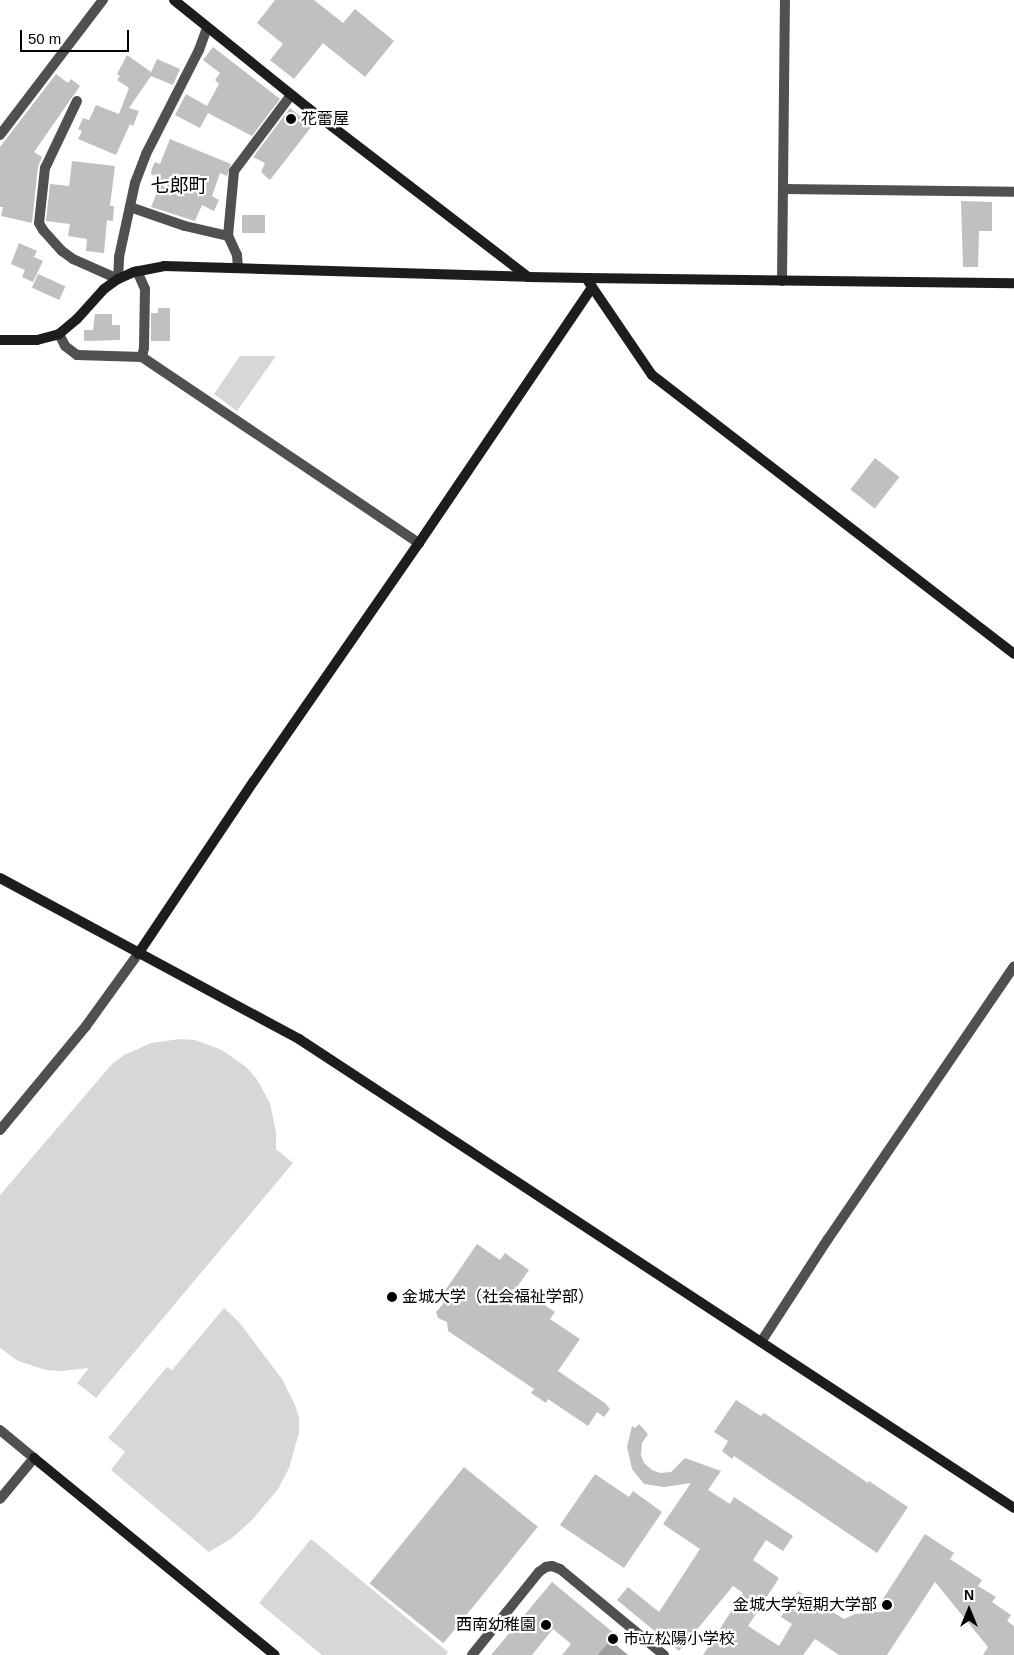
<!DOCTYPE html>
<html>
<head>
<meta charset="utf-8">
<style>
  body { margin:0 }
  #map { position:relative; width:1014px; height:1655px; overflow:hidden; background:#fff; font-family:Helvetica,"Noto Sans JP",sans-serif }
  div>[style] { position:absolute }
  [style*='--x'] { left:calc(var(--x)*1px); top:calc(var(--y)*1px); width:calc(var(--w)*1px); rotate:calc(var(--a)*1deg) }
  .green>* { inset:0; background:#d7d7d7 }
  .water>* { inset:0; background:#9e9e9e }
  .building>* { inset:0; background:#c0c0c0; transform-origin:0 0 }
  .street>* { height:10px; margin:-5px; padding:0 5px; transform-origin:5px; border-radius:5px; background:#505050 }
  .secondary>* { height:10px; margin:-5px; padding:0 5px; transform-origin:5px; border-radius:5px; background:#1d1d1d }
  .dots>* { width:14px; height:14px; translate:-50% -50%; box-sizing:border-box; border:2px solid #fff; border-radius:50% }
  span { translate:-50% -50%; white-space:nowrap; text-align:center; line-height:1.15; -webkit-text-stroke:4.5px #fff; paint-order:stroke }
  .poi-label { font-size:16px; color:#000 }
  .left { translate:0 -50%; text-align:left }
  .right { translate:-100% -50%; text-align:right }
  .quarter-label { font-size:19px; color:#000 }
  .north { position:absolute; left:944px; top:1585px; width:50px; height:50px; -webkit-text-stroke:4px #fff; paint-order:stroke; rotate:0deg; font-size:14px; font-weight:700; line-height:20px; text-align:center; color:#000 }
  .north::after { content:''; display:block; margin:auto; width:18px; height:22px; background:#000; clip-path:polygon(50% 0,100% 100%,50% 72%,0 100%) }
  .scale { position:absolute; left:20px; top:30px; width:109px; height:22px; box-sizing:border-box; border:2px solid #000; border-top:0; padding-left:6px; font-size:15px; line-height:18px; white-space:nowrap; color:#000; -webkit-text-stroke:4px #fff; paint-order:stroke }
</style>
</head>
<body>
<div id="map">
  <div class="green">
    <div style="clip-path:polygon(240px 356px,276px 356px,237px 411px,214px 394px)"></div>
    <div style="clip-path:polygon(180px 1039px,195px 1040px,222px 1050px,246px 1067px,256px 1078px,270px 1103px,276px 1132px,276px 1149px,293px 1163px,96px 1398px,77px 1383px,89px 1368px,61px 1371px,46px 1370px,18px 1361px,0 1348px,0 1195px,112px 1064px,124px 1055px,151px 1043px)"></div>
    <div style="clip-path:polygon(224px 1308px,239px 1322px,282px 1379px,295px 1405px,299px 1418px,299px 1433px,289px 1468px,278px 1489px,252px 1520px,232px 1538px,209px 1552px,111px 1470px,125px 1452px,108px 1438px,167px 1367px,172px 1370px)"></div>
    <div style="clip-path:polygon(311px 1539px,448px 1652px,446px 1655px,322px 1655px,259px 1603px)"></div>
  </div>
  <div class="water">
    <div style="clip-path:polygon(610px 1640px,628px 1655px,597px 1655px)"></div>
  </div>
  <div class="building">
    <div style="clip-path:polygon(275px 0,314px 0,343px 23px,355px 9px,394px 41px,365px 77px,323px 43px,294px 79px,270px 60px,283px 44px,257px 23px)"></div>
    <div style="clip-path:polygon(213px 47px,280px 99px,252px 136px,208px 113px,200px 128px,175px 115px,186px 94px,207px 106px,219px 84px,215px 80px,220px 73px,203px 60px)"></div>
    <div style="clip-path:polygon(127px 55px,151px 72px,157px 59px,180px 69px,173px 85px,151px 76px,129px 108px,139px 111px,133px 126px,130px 124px,116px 155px,78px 139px,82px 131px,78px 129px,83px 118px,89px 120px,96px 105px,119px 114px,129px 88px,117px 80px,120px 76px,117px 74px)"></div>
    <div style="clip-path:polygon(56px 74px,68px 83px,71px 79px,80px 86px,34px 152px,42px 157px,38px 167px,32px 223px,1px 216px,3px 207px,0 207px,0 147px)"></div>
    <div style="clip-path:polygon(290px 108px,312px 126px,270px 180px,261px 172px,265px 163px,253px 157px)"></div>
    <div style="clip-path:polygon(170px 139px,231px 164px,227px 176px,220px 173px,212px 196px,219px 200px,214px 211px,202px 205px,195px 221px,151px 207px,162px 180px,151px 174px,152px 168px,155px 162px,160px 164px)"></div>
    <div style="clip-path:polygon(72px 161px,115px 166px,110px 206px,114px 206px,113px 221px,107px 220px,104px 253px,86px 251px,87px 239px,68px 236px,70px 224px,46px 221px,50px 184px,69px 186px)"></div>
    <div style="clip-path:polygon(961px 201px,992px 202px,992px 231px,979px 231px,978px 267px,963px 267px)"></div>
    <div style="left:242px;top:215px;width:23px;height:18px"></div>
    <div style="clip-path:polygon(19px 243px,37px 251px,34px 257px,43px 261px,33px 282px,22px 277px,25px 270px,11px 264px)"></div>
    <div style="left:38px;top:274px;width:30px;height:15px;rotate:24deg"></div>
    <div style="clip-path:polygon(158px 308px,170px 308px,170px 341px,151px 341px,151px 313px,158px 313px)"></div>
    <div style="clip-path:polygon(95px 314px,112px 314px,112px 325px,120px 325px,120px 340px,84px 341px,84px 330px,93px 330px)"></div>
    <div style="left:875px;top:458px;width:31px;height:40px;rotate:38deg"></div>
    <div style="clip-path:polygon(477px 1244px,500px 1260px,505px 1253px,529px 1270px,517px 1287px,555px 1312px,550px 1319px,580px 1339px,558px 1371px,605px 1403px,610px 1409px,604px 1417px,597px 1412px,588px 1426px,548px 1399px,546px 1403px,531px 1393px,534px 1389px,448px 1331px,447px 1322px,438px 1318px,436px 1312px,443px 1304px,442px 1295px)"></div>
    <div style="clip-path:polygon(736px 1400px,761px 1416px,764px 1413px,868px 1483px,869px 1481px,908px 1507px,877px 1553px,734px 1456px,732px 1459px,722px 1451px,728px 1441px,714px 1432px)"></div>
    <div style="clip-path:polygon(639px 1424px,648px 1434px,642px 1443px,641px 1455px,644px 1463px,652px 1470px,660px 1473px,671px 1472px,685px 1458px,721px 1471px,708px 1490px,730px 1504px,734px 1497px,793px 1536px,783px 1551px,766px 1540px,753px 1560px,779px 1578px,748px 1626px,779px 1646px,792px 1624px,781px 1617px,798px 1591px,844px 1619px,855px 1614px,889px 1611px,879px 1605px,925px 1534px,954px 1553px,950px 1559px,982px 1580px,978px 1586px,996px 1597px,992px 1602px,1011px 1615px,1007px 1621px,1014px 1626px,1014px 1655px,983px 1655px,988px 1647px,935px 1582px,887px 1655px,839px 1655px,815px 1639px,803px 1655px,703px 1655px,743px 1593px,733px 1586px,679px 1651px,617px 1600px,628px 1587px,659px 1612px,700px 1549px,663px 1524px,691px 1483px,664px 1487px,644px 1484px,632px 1469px,627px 1447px,632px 1426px,635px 1428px)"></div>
    <div style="left:464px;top:1467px;width:95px;height:150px;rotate:39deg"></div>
    <div style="clip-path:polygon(595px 1474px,629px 1497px,633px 1491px,662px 1512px,624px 1568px,560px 1525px)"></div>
    <div style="clip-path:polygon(552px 1582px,615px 1634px,597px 1655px,562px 1655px,571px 1644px,553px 1629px,532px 1655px,491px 1655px)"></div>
  </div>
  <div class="street">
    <div style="--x:77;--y:101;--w:74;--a:115.5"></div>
    <div style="--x:45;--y:168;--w:55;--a:96.2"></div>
    <div style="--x:39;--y:223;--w:8;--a:60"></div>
    <div style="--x:43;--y:230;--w:28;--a:48"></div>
    <div style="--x:62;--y:251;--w:14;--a:36"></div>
    <div style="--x:73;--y:259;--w:49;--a:24"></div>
    <div style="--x:118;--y:279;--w:22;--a:-87"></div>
    <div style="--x:119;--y:257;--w:76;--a:-77.8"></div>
    <div style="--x:135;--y:183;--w:31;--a:-69"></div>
    <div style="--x:146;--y:154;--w:117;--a:-63"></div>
    <div style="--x:199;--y:50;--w:23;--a:-70"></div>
    <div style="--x:0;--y:135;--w:170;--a:-52.7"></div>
    <div style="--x:783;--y:189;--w:231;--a:0.7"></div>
    <div style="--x:130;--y:207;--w:58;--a:19.1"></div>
    <div style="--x:185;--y:226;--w:44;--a:13.1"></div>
    <div style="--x:238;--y:267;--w:12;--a:-95"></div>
    <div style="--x:237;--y:255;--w:21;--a:-115"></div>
    <div style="--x:228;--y:236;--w:65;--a:-84.7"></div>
    <div style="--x:234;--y:171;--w:95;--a:-53.1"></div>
    <div style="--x:137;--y:271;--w:20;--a:66"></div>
    <div style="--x:145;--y:289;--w:59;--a:91"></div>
    <div style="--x:144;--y:348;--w:9;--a:103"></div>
    <div style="--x:782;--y:281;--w:281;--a:-89.4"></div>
    <div style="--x:59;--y:334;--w:13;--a:63"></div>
    <div style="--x:65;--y:346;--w:15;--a:37"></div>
    <div style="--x:77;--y:355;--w:65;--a:1.8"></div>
    <div style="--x:142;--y:357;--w:334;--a:33.9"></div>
    <div style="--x:0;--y:1130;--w:135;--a:-50.4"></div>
    <div style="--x:86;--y:1026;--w:89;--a:-54.2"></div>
    <div style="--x:761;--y:1342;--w:123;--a:-57"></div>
    <div style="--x:828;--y:1239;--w:330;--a:-55.7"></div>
    <div style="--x:0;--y:1430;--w:44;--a:39.5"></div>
    <div style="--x:34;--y:1458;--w:53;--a:129.7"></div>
    <div style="--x:472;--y:1655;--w:107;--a:-51.1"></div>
    <div style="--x:539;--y:1572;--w:9;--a:-36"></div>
    <div style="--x:546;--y:1567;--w:6;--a:-9"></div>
    <div style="--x:552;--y:1566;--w:9;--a:21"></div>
    <div style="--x:560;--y:1569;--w:135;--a:39.6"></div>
  </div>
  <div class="secondary">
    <div style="--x:174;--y:0;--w:172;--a:38.9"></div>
    <div style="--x:308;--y:108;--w:277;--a:37.5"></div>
    <div style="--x:528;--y:277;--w:58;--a:1"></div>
    <div style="--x:586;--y:278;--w:117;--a:55.8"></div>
    <div style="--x:652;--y:375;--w:457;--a:37.6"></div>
    <div style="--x:586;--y:278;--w:428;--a:0.7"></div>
    <div style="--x:0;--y:340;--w:37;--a:0"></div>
    <div style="--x:37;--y:340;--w:23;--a:-15"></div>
    <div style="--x:59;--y:334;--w:23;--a:-40"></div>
    <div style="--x:77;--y:319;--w:40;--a:-48"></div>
    <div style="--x:104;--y:289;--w:17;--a:-36"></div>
    <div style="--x:118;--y:279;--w:17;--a:-24"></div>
    <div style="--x:134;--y:272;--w:31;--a:-11"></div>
    <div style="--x:164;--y:266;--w:364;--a:1.7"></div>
    <div style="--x:0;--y:878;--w:340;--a:28.3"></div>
    <div style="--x:299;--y:1039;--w:855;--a:33.26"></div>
    <div style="--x:138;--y:954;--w:208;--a:-56.2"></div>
    <div style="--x:254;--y:781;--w:290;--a:-55.3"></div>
    <div style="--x:419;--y:543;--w:309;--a:-55.9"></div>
    <div style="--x:34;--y:1458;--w:311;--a:39.3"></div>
  </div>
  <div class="dots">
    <div style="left:291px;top:119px;background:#000"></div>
    <div style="left:392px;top:1297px;background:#000"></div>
    <div style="left:887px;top:1605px;background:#000"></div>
    <div style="left:546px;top:1625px;background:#000"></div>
    <div style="left:613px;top:1639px;background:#000"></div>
  </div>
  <div class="poi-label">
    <span class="left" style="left:301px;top:119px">花蕾屋</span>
    <span class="left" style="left:402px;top:1297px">金城大学（社会福祉学部）</span>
    <span class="right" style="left:877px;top:1605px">金城大学短期大学部</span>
    <span class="right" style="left:536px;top:1625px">西南幼稚園</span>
    <span class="left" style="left:623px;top:1639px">市立松陽小学校</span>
  </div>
  <div class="quarter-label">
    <span style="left:179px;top:186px">七郎町</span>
  </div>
  <div class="north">N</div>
  <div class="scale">50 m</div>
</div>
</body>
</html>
